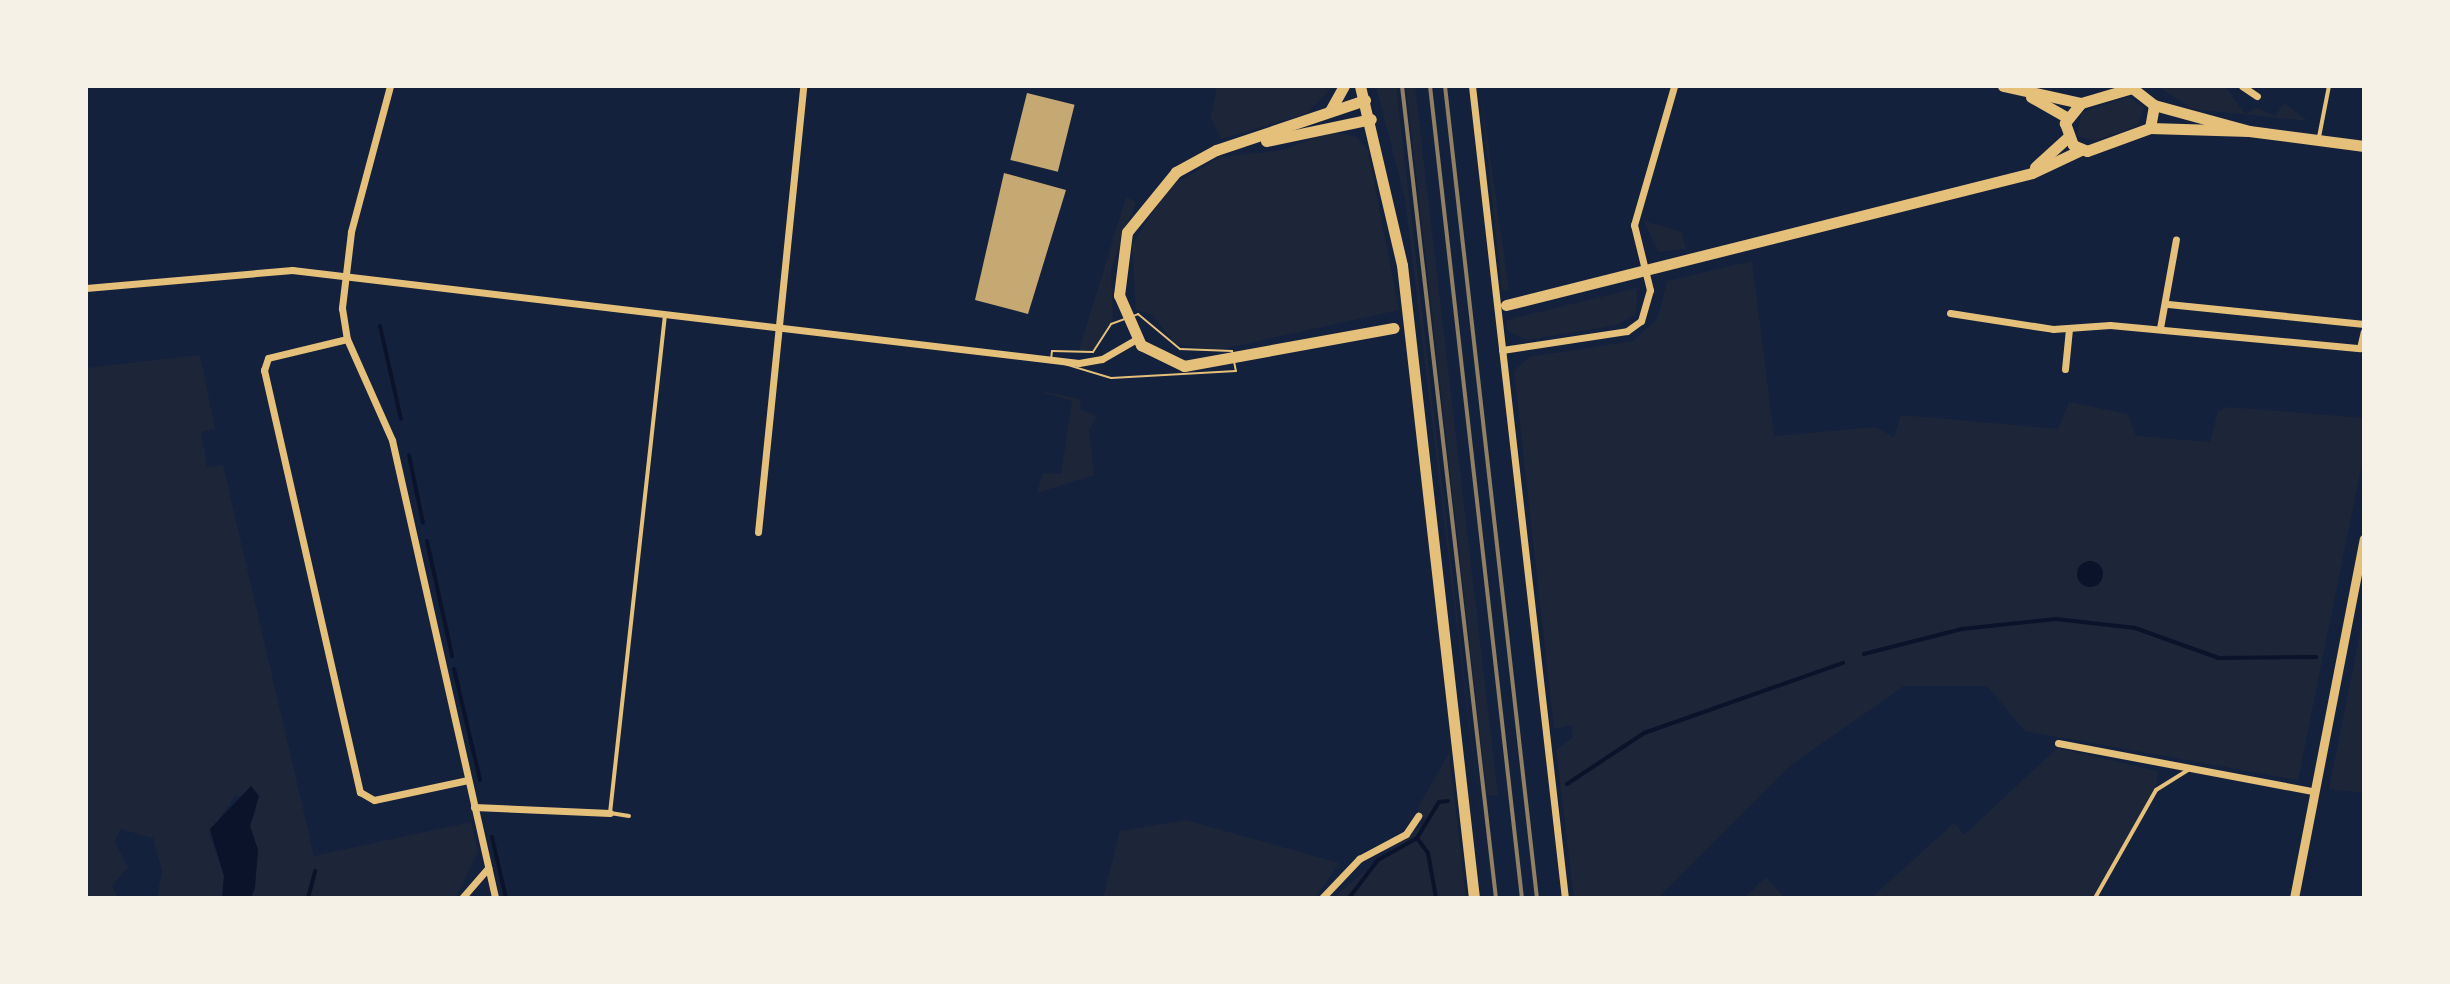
<!DOCTYPE html>
<html>
<head>
<meta charset="utf-8">
<style>
  body { margin:0 }
  #map { position:relative; width:2450px; height:984px; overflow:hidden; background:#14213d; font-family:"DejaVu Sans",sans-serif }
  div>[style] { position:absolute }
  [style*='--x'] { left:calc(var(--x)*1px); top:calc(var(--y)*1px); width:calc(var(--w)*1px); rotate:calc(var(--a)*1deg) }
  .green>* { inset:0; background:#1d2539 }
  .water>* { inset:0; background:#0b132b }
  .round { border-radius:50% }
  .stream>* { height:4px; margin:-2px; padding:0 2px; transform-origin:2px; border-radius:2px; background:#0b132b }
  .building>* { inset:0; background:#c6a872; transform-origin:0 0 }
  .path>* { height:2px; margin:-1px; padding:0 1px; transform-origin:1px; border-radius:1px; background:#e5c07b }
  .service>* { height:4px; margin:-2px; padding:0 2px; transform-origin:2px; border-radius:2px; background:#e5c07b }
  .minor>* { height:7px; margin:-3.5px; padding:0 3.5px; transform-origin:3.5px; border-radius:3.5px; background:#e5c07b }
  .tertiary>* { height:9px; margin:-4.5px; padding:0 4.5px; transform-origin:4.5px; border-radius:4.5px; background:#e5c07b }
  .primary>* { height:11px; margin:-5.5px; padding:0 5.5px; transform-origin:5.5px; border-radius:5.5px; background:#e5c07b }
  .rail>* { height:4px; margin:-2px; padding:0 2px; transform-origin:2px; border-radius:2px; background:#918062 }
  span { translate:-50% -50%; white-space:nowrap; text-align:center; line-height:1.15; -webkit-text-stroke:8px #f6f1e7; paint-order:stroke }
  .frame { position:absolute; inset:0; border:88px solid #f6f1e7; pointer-events:none }
</style>
</head>
<body>
<div id="map">
  <div class="green">
    <div style="clip-path:polygon(1217px 86px,1334px 86px,1306px 114px,1221px 139px,1211px 118px)"></div>
    <div style="clip-path:polygon(1376px 86px,1396px 86px,1490px 898px,1405px 199px)"></div>
    <div style="clip-path:polygon(1406px 86px,1415px 86px,1498px 796px,1487px 795px)"></div>
    <div style="clip-path:polygon(1480px 86px,1509px 290px,1502px 291px)"></div>
    <div style="clip-path:polygon(2157px 86px,2225px 86px,2245px 114px,2256px 108px,2275px 116px,2284px 103px,2308px 121px,2192px 109px)"></div>
    <div style="clip-path:polygon(2128px 97px,2144px 107px,2137px 126px,2094px 141px,2077px 136px,2081px 113px)"></div>
    <div style="clip-path:polygon(1331px 131px,1357px 137px,1368px 151px,1399px 310px,1217px 350px,1176px 344px,1151px 314px,1136px 310px,1132px 245px,1168px 188px,1220px 157px,1284px 150px)"></div>
    <div style="clip-path:polygon(1126px 197px,1136px 202px,1111px 269px,1113px 319px,1092px 351px,1079px 351px)"></div>
    <div style="clip-path:polygon(1644px 221px,1682px 232px,1686px 249px,1658px 252px)"></div>
    <div style="clip-path:polygon(1752px 261px,1774px 436px,1875px 427px,1894px 437px,1901px 415px,2058px 429px,2069px 402px,2128px 414px,2136px 436px,2210px 442px,2218px 411px,2229px 407px,2364px 418px,2364px 453px,2298px 780px,2025px 731px,1987px 686px,1904px 686px,1791px 765px,1658px 898px,1574px 898px,1556px 750px,1573px 737px,1572px 725px,1554px 729px,1514px 371px,1529px 357px,1633px 341px,1658px 318px,1667px 281px)"></div>
    <div style="clip-path:polygon(1637px 288px,1636px 314px,1617px 325px,1527px 340px,1507px 331px,1507px 320px)"></div>
    <div style="clip-path:polygon(200px 355px,215px 429px,201px 432px,207px 467px,223px 465px,314px 856px,471px 822px,478px 851px,456px 898px,251px 898px,258px 850px,250px 826px,257px 808px,236px 795px,209px 833px,224px 876px,222px 898px,157px 898px,162px 871px,153px 838px,120px 829px,115px 842px,128px 867px,112px 886px,118px 898px,86px 898px,86px 368px)"></div>
    <div style="clip-path:polygon(1031px 389px,1080px 399px,1081px 410px,1097px 416px,1089px 431px,1094px 475px,1037px 493px,1043px 473px,1061px 474px,1072px 401px)"></div>
    <div style="clip-path:polygon(2364px 614px,2364px 793px,2329px 789px)"></div>
    <div style="clip-path:polygon(2057px 748px,2158px 771px,2155px 789px,2092px 898px,1871px 898px,1954px 823px,1964px 835px)"></div>
    <div style="clip-path:polygon(1449px 753px,1466px 898px,1333px 898px,1426px 821px,1417px 809px)"></div>
    <div style="clip-path:polygon(1186px 820px,1339px 863px,1315px 898px,1103px 898px,1120px 831px)"></div>
    <div style="clip-path:polygon(1766px 877px,1785px 898px,1744px 898px)"></div>
  </div>
  <div class="water">
    <div class="round" style="left:2077px;top:561px;width:26px;height:26px"></div>
    <div style="clip-path:polygon(251px 786px,259px 796px,250px 826px,258px 850px,255px 888px,251px 898px,222px 898px,224px 876px,210px 829px)"></div>
  </div>
  <div class="stream">
    <div style="--x:380;--y:326;--w:95;--a:77.3"></div>
    <div style="--x:409;--y:455;--w:69;--a:78.4"></div>
    <div style="--x:427;--y:541;--w:118;--a:77.7"></div>
    <div style="--x:1864;--y:654;--w:101;--a:-14.3"></div>
    <div style="--x:1962;--y:629;--w:95;--a:-6.1"></div>
    <div style="--x:2056;--y:619;--w:80;--a:6.5"></div>
    <div style="--x:2135;--y:628;--w:89;--a:19.7"></div>
    <div style="--x:2219;--y:658;--w:97;--a:-0.6"></div>
    <div style="--x:454;--y:669;--w:114;--a:76.8"></div>
    <div style="--x:1567;--y:784;--w:92;--a:-33.5"></div>
    <div style="--x:1644;--y:733;--w:211;--a:-19.4"></div>
    <div style="--x:492;--y:837;--w:63;--a:77.1"></div>
    <div style="--x:308;--y:898;--w:28;--a:-75"></div>
    <div style="--x:1349;--y:898;--w:48;--a:-52.7"></div>
    <div style="--x:1378;--y:860;--w:45;--a:-29.4"></div>
    <div style="--x:1436;--y:898;--w:46;--a:-100.1"></div>
    <div style="--x:1428;--y:853;--w:19;--a:-126"></div>
    <div style="--x:1417;--y:838;--w:42;--a:-58.6"></div>
    <div style="--x:1439;--y:802;--w:9;--a:-6"></div>
  </div>
  <div class="building">
    <div style="left:1027px;top:93px;width:49px;height:69px;rotate:14deg"></div>
    <div style="clip-path:polygon(1004px 173px,1066px 190px,1028px 314px,975px 300px)"></div>
  </div>
  <div class="path">
    <div style="--x:1138;--y:314;--w:55;--a:39.8"></div>
    <div style="--x:1180;--y:349;--w:52;--a:2.2"></div>
    <div style="--x:1232;--y:351;--w:20;--a:79"></div>
    <div style="--x:1236;--y:371;--w:125;--a:176.8"></div>
    <div style="--x:1111;--y:378;--w:63;--a:-163.3"></div>
    <div style="--x:1051;--y:360;--w:9;--a:-84"></div>
    <div style="--x:1052;--y:351;--w:41;--a:1.4"></div>
    <div style="--x:1093;--y:352;--w:33;--a:-57"></div>
    <div style="--x:1111;--y:324;--w:29;--a:-20"></div>
  </div>
  <div class="service">
    <div style="--x:2319;--y:137;--w:52;--a:-78.9"></div>
    <div style="--x:629;--y:816;--w:19;--a:-171"></div>
    <div style="--x:610;--y:813;--w:501;--a:-83.7"></div>
    <div style="--x:2095;--y:898;--w:124;--a:-60.5"></div>
    <div style="--x:2156;--y:790;--w:39;--a:-32"></div>
  </div>
  <div class="minor">
    <div style="--x:390;--y:86;--w:151;--a:105"></div>
    <div style="--x:351;--y:232;--w:77;--a:96.8"></div>
    <div style="--x:342;--y:308;--w:31;--a:81"></div>
    <div style="--x:347;--y:339;--w:111;--a:66"></div>
    <div style="--x:392;--y:440;--w:469;--a:77.3"></div>
    <div style="--x:1472;--y:86;--w:817;--a:83.47"></div>
    <div style="--x:2242;--y:86;--w:18;--a:34"></div>
    <div style="--x:86;--y:288;--w:207;--a:-5"></div>
    <div style="--x:292;--y:270;--w:792;--a:6.74"></div>
    <div style="--x:1079;--y:363;--w:23;--a:-10"></div>
    <div style="--x:1102;--y:359;--w:39;--a:-30"></div>
    <div style="--x:2168;--y:304;--w:197;--a:5.8"></div>
    <div style="--x:1950;--y:313;--w:104;--a:8.8"></div>
    <div style="--x:2053;--y:329;--w:57;--a:-4"></div>
    <div style="--x:2110;--y:325;--w:251;--a:5.3"></div>
    <div style="--x:2360;--y:348;--w:17;--a:-77"></div>
    <div style="--x:2160;--y:328;--w:90;--a:-79.8"></div>
    <div style="--x:347;--y:339;--w:81;--a:166.5"></div>
    <div style="--x:268;--y:358;--w:13;--a:108"></div>
    <div style="--x:264;--y:370;--w:433;--a:77.2"></div>
    <div style="--x:360;--y:792;--w:16;--a:30"></div>
    <div style="--x:374;--y:800;--w:96;--a:-12"></div>
    <div style="--x:1502;--y:350;--w:126;--a:-8.6"></div>
    <div style="--x:1627;--y:331;--w:17;--a:-36"></div>
    <div style="--x:1641;--y:321;--w:32;--a:-74"></div>
    <div style="--x:1650;--y:290;--w:67;--a:-103.8"></div>
    <div style="--x:1634;--y:225;--w:145;--a:-73.9"></div>
    <div style="--x:2065;--y:369;--w:40;--a:-84.3"></div>
    <div style="--x:758;--y:532;--w:448;--a:-84.2"></div>
    <div style="--x:2058;--y:743;--w:259;--a:10.7"></div>
    <div style="--x:474;--y:807;--w:136;--a:2.5"></div>
    <div style="--x:462;--y:898;--w:40;--a:-49"></div>
    <div style="--x:1322;--y:898;--w:54;--a:-46.5"></div>
    <div style="--x:1359;--y:859;--w:53;--a:-28"></div>
    <div style="--x:1406;--y:834;--w:22;--a:-56"></div>
  </div>
  <div class="tertiary">
    <div style="--x:2294;--y:898;--w:366;--a:-79"></div>
  </div>
  <div class="primary">
    <div style="--x:1360;--y:86;--w:184;--a:76.8"></div>
    <div style="--x:1402;--y:265;--w:637;--a:83.51"></div>
    <div style="--x:2003;--y:86;--w:80;--a:12.3"></div>
    <div style="--x:2031;--y:97;--w:40;--a:29.7"></div>
    <div style="--x:1365;--y:100;--w:157;--a:161.4"></div>
    <div style="--x:1216;--y:150;--w:46;--a:151.2"></div>
    <div style="--x:1176;--y:172;--w:77;--a:129.2"></div>
    <div style="--x:1127;--y:232;--w:64;--a:97.2"></div>
    <div style="--x:1119;--y:295;--w:55;--a:66.3"></div>
    <div style="--x:1141;--y:345;--w:48;--a:26"></div>
    <div style="--x:1184;--y:366;--w:213;--a:-10.3"></div>
    <div style="--x:2154;--y:105;--w:98;--a:15.3"></div>
    <div style="--x:2249;--y:131;--w:116;--a:7.4"></div>
    <div style="--x:1330;--y:111;--w:29;--a:-61"></div>
    <div style="--x:2150;--y:128;--w:23;--a:-80"></div>
    <div style="--x:2154;--y:105;--w:28;--a:-142"></div>
    <div style="--x:2132;--y:88;--w:53;--a:163.6"></div>
    <div style="--x:2081;--y:103;--w:26;--a:129"></div>
    <div style="--x:2065;--y:123;--w:23;--a:70"></div>
    <div style="--x:2073;--y:145;--w:15;--a:23"></div>
    <div style="--x:2087;--y:151;--w:67;--a:-20.1"></div>
    <div style="--x:2150;--y:128;--w:99;--a:1.7"></div>
    <div style="--x:1266;--y:141;--w:107;--a:-11.8"></div>
    <div style="--x:2035;--y:167;--w:43;--a:-42.2"></div>
    <div style="--x:1506;--y:305;--w:542;--a:-14.09"></div>
    <div style="--x:2032;--y:173;--w:54;--a:-25.1"></div>
  </div>
  <div class="rail">
    <div style="--x:1402;--y:86;--w:817;--a:83.4"></div>
    <div style="--x:1430;--y:86;--w:817;--a:83.54"></div>
    <div style="--x:1445;--y:86;--w:817;--a:83.54"></div>
  </div>
  <div class="frame"></div>
</div>
</body>
</html>
